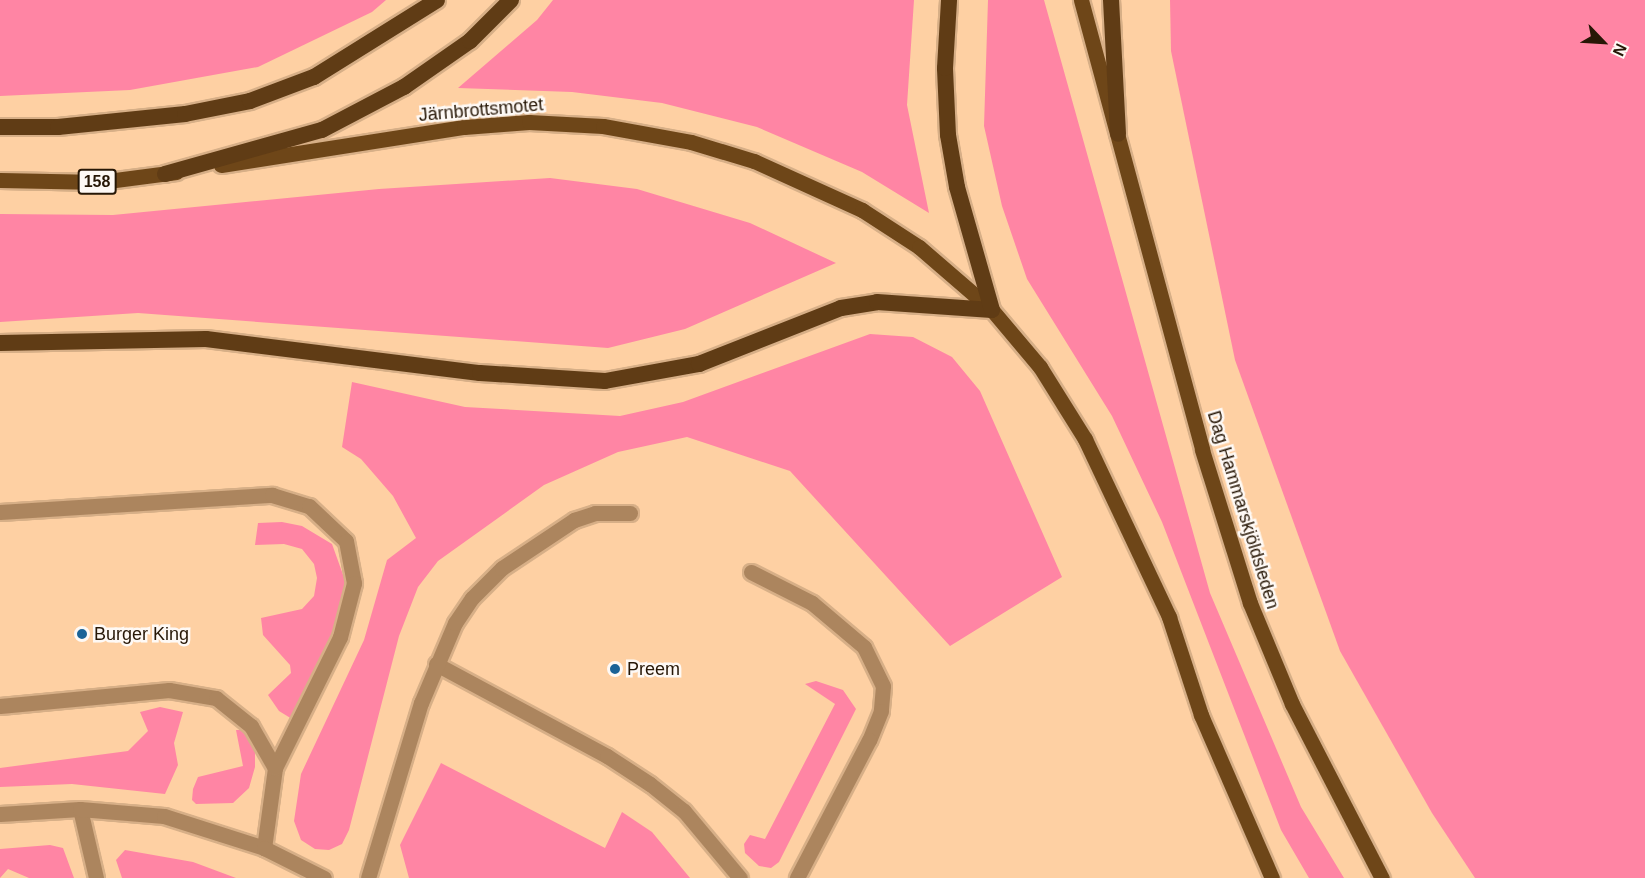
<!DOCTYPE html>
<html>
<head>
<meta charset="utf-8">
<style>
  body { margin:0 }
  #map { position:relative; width:1645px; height:878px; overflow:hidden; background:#fed0a3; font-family:Arial,sans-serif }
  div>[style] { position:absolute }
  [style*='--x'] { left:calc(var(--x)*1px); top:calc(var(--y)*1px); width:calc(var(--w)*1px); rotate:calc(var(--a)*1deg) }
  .green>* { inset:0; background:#ff85a4 }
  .roads { filter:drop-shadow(2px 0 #d7af87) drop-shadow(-2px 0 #d7af87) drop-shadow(0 2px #d7af87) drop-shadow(0 -2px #d7af87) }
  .service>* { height:15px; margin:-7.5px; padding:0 7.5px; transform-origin:7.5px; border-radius:7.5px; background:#ac855e }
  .minor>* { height:15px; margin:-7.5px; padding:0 7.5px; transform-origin:7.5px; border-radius:7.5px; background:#ac855e }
  .primary>* { height:15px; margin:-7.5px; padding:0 7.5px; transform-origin:7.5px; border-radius:7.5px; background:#6e4618 }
  .trunk>* { height:16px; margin:-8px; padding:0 8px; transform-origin:8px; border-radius:8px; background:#603c15 }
  .dots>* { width:16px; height:16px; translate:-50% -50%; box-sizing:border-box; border:3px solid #fef9f5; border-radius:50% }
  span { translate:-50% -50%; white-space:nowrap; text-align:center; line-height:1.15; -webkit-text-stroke:5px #fef9f5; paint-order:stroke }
  .shield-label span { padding:2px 4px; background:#fef9f5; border:2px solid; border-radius:4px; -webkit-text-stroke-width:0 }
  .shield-label { font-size:16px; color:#271706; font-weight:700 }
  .street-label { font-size:18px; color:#271706 }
  .poi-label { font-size:18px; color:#271706 }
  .left { translate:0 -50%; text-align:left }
  .north { position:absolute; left:1573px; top:12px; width:60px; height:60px; -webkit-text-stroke:4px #fef9f5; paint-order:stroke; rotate:115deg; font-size:16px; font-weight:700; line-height:24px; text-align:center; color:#271706 }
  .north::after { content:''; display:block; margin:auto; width:21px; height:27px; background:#271706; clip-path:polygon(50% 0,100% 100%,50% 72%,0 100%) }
</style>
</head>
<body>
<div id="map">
  <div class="green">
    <div style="clip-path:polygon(0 0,386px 0,372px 12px,258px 67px,130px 90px,0 96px)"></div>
    <div style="clip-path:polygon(553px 0,914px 0,907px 105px,929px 213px,862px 172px,757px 127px,662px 103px,572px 92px,458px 88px,537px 20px)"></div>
    <div style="clip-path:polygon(988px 0,1044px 0,1210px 593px,1301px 807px,1344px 878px,1309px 878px,1281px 830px,1162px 522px,1112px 416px,1027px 279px,1002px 206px,984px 126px)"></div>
    <div style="clip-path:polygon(1170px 0,1645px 0,1645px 878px,1475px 878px,1432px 813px,1340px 651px,1235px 360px,1171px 51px)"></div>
    <div style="clip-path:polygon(550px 178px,637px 189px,750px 223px,836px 263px,685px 329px,608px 348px,138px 313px,0 322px,0 214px,113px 215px,379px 189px)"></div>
    <div style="clip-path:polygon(870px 334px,913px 337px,952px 357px,980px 391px,1062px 577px,950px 646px,790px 471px,687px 437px,618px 452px,544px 485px,438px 561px,418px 587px,399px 636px,349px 830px,342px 844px,329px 850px,315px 849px,301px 840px,294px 821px,301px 774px,364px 640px,387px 560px,416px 538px,393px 496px,361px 459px,342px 447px,352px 382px,465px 407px,620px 416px,683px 402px)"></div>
    <div style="clip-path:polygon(282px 522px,302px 526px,332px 544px,346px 583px,344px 614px,292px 719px,279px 711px,268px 695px,291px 673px,290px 665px,263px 635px,261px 618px,302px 609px,314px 596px,317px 578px,314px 564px,302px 549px,284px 544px,255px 545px,258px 523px)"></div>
    <div style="clip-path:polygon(816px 681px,843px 690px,856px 709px,779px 862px,771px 868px,759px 866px,745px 853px,744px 844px,750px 835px,765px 839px,835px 704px,805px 684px)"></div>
    <div style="clip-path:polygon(160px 707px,183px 712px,174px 743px,178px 765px,165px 794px,72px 784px,0 787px,0 768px,128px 751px,148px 731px,140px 712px)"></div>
    <div style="clip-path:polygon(236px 730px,243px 730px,255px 751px,255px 767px,249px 788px,233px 803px,196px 804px,192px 800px,193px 789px,198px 777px,243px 766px)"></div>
    <div style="clip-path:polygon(441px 763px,605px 848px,622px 812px,652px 832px,690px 878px,409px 878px,400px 845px)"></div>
    <div style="clip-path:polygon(50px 845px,63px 848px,74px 878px,29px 878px,8px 869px,0 878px,0 849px)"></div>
    <div style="clip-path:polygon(125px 850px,193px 862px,236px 878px,122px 878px,116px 860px)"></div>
  </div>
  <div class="roads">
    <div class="service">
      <div style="--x:0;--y:512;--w:273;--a:-3.6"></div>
      <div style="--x:272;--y:495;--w:39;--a:17"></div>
      <div style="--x:309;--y:506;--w:51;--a:43.4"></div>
      <div style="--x:346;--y:541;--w:43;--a:79.2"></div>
      <div style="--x:354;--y:583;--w:56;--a:104.5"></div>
      <div style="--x:340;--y:637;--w:146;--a:116.4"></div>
      <div style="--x:275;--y:768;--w:81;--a:97.8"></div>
      <div style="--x:751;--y:572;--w:68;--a:26.9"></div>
      <div style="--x:812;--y:603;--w:68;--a:40.2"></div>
      <div style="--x:864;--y:647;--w:43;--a:64"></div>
      <div style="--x:883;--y:686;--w:25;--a:95"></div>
      <div style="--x:881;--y:711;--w:31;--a:112"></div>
      <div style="--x:869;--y:740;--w:156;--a:117.6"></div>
      <div style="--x:436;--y:664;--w:194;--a:28.3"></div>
      <div style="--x:607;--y:756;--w:51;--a:33.1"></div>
      <div style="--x:650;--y:784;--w:43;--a:38.5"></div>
      <div style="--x:684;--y:811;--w:87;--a:50.1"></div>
      <div style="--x:0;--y:706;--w:170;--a:-5.4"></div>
      <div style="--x:169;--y:690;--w:48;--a:9.7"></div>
      <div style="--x:216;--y:698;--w:45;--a:38.7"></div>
      <div style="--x:251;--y:726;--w:48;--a:60.3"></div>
      <div style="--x:80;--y:809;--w:71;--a:76.9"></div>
      <div style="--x:368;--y:878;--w:183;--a:-73.2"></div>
      <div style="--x:421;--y:703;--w:87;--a:-67"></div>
      <div style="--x:455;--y:623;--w:30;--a:-56"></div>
      <div style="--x:472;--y:598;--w:42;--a:-45"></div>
      <div style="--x:502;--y:568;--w:87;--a:-33.7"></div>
      <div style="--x:574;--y:520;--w:22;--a:-18"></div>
      <div style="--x:595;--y:513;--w:35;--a:0"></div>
    </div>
    <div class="minor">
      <div style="--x:0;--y:814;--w:80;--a:-3.6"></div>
      <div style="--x:80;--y:809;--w:84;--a:4.8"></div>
      <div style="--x:164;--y:816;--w:105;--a:17.7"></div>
      <div style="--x:264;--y:848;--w:67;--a:26.6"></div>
    </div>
    <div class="primary">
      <div style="--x:1081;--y:0;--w:466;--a:74.9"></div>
      <div style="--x:1202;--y:450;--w:160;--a:72.6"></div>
      <div style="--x:1250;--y:603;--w:109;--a:67.4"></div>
      <div style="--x:1292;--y:704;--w:196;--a:62.7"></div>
      <div style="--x:221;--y:165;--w:246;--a:-8.9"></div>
      <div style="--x:464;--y:127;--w:65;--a:-4.4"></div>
      <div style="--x:529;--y:122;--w:74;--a:3.1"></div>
      <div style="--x:603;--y:126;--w:89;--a:10.3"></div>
      <div style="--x:691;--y:142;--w:66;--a:16.8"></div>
      <div style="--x:754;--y:161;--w:119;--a:24.4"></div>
      <div style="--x:862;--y:210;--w:68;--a:33"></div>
      <div style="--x:919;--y:247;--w:96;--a:40.8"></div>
      <div style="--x:992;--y:310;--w:75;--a:49.9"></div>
      <div style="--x:1040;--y:367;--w:85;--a:58"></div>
      <div style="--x:1085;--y:439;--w:197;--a:64.7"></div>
      <div style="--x:1169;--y:617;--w:103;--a:71.9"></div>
      <div style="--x:1201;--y:715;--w:178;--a:66.5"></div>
      <div style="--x:0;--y:180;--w:100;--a:1.1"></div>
      <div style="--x:100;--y:182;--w:77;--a:-7.5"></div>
    </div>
    <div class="trunk">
      <div style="--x:1111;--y:0;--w:134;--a:87"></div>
      <div style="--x:0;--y:127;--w:58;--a:0"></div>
      <div style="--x:58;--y:127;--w:128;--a:-5.8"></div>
      <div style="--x:185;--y:114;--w:66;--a:-11.3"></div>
      <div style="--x:250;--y:101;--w:68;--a:-20.6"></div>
      <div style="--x:314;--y:77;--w:145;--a:-32"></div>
      <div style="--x:165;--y:174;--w:163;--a:-15.7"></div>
      <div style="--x:322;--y:130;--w:93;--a:-27.7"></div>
      <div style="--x:404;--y:87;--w:80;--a:-34.9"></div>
      <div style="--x:470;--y:41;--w:58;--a:-45"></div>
      <div style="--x:0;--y:343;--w:206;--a:-1.1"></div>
      <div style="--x:206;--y:339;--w:276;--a:7.1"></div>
      <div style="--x:480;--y:373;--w:125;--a:3.7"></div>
      <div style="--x:605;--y:381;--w:96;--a:-10.3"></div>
      <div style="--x:699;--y:364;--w:153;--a:-21.5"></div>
      <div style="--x:841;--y:308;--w:36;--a:-9"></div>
      <div style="--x:877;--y:302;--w:115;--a:4"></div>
      <div style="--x:992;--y:310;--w:128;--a:-105.9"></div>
      <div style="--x:957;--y:187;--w:53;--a:-99.8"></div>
      <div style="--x:948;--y:135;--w:67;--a:-92.6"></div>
      <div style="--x:945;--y:68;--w:68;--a:-86.6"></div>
    </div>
  </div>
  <div class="dots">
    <div style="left:82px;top:634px;background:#1b6397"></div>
    <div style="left:615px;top:669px;background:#1b6397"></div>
  </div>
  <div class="shield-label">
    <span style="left:97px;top:182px">158</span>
  </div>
  <div class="street-label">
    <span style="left:481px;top:110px;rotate:-5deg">Järnbrottsmotet</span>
    <span style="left:1243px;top:510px;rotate:73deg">Dag Hammarskjöldsleden</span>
  </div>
  <div class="poi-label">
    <span class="left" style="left:94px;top:634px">Burger King</span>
    <span class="left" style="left:627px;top:669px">Preem</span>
  </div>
  <div class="north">N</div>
</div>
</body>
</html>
